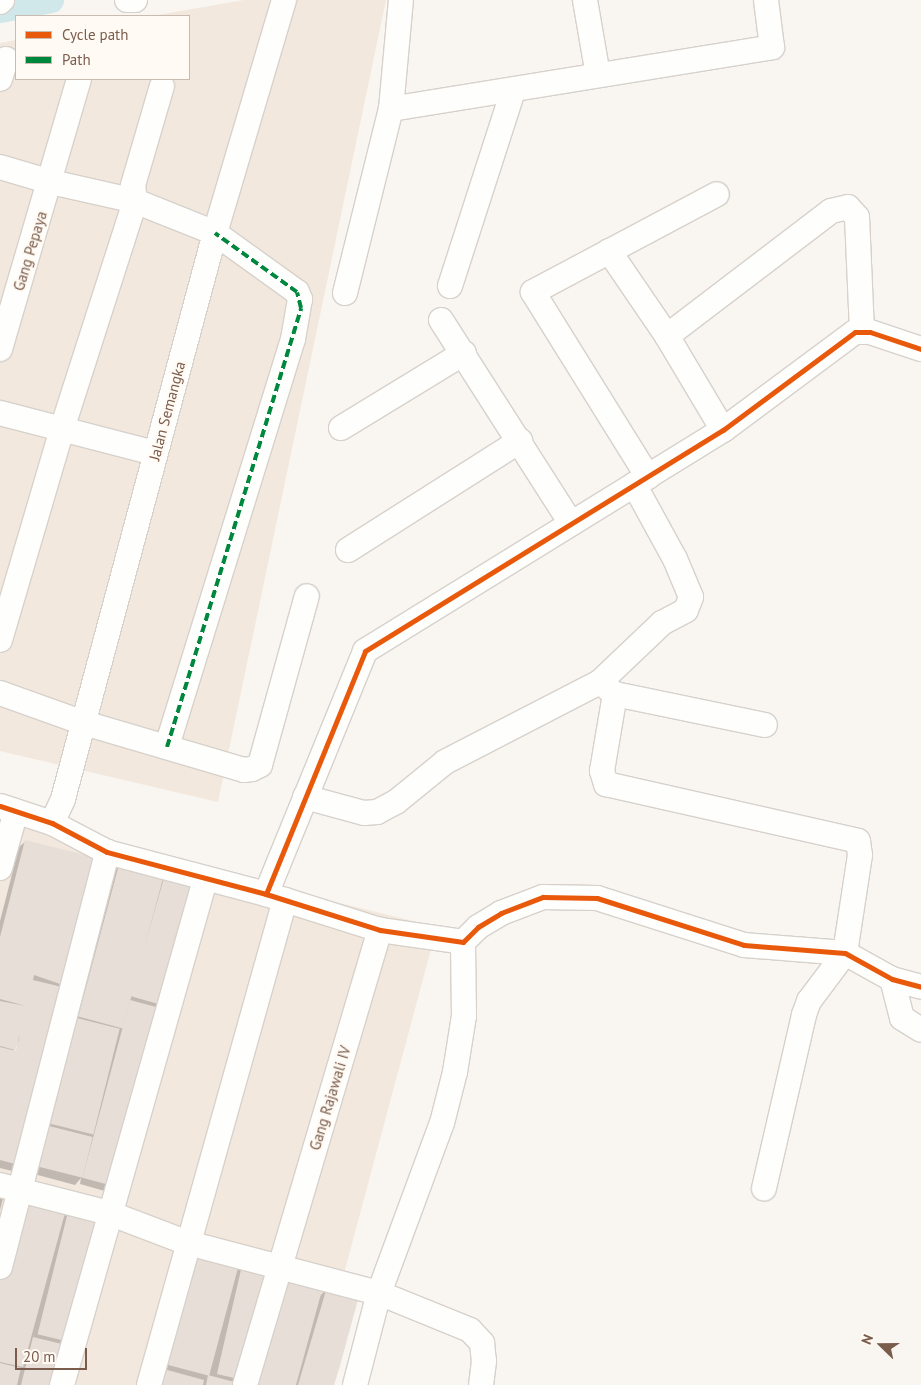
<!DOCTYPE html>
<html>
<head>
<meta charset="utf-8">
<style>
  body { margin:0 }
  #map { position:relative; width:921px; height:1385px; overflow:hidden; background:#f9f5f0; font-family:"PT Sans",sans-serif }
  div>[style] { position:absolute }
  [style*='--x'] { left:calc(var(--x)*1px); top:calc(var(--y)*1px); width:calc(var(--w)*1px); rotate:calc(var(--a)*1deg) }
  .residential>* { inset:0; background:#f2e8de }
  .shadow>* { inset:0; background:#0003 }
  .canal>* { height:25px; margin:-12.5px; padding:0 12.5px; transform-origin:12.5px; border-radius:12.5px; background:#d0e8ea }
  .building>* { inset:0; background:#e6ded7; transform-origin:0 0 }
  .roads { filter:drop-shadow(1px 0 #d7d1cb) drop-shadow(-1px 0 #d7d1cb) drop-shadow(0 1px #d7d1cb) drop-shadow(0 -1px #d7d1cb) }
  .minor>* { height:24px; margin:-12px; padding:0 12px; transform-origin:12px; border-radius:12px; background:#fefefd }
  .quiet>* { height:4px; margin-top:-2px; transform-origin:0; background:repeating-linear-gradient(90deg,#00873e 0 8px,transparent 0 12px) }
  .cycleway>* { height:5px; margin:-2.5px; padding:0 2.5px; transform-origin:2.5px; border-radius:2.5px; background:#e8590c }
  span { translate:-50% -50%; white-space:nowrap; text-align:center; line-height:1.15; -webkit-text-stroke:4.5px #fffaf3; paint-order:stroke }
  .street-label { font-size:15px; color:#7a5c4d }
  .legend { position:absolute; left:15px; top:15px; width:175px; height:65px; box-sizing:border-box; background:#fffaf3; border:1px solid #cabbb1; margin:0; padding:6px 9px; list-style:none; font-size:15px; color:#7a5c4d }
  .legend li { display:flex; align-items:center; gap:10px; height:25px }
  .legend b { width:25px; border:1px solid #cabbb1 }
  .north { position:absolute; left:856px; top:1320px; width:50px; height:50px; -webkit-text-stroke:4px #fffaf3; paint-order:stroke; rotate:292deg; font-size:14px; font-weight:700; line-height:20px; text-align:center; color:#7a5c4d }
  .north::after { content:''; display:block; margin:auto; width:18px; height:22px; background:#7a5c4d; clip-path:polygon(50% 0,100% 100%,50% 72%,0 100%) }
  .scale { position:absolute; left:15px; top:1348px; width:72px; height:22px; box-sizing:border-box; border:2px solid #7a5c4d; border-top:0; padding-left:6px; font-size:15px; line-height:18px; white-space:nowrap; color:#7a5c4d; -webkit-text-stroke:4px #fffaf3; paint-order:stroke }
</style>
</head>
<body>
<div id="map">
  <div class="residential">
    <div style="clip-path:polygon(244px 0,386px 0,218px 802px,0 751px,0 43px,16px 40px,16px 79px,189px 79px,189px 16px,152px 16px)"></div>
    <div style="clip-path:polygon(0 819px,437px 927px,314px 1385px,0 1385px)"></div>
  </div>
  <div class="shadow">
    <div style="clip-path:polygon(evenodd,26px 841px,100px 860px,18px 1164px,12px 1171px,0 1168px,0 921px,19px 847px,26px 841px,18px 1040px,17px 1053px,13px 1052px,18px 1040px)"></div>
    <div style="clip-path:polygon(120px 862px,166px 873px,161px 1010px,108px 1192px,80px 1184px,81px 1178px,75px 1185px,34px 1174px,114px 869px)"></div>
    <div style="clip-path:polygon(0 1190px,5px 1191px,0 1210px)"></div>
    <div style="clip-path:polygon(21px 1202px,65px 1214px,69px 1209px,99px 1217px,54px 1385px,0 1385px,0 1263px)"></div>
    <div style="clip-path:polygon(244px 1262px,239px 1385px,152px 1385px,236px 1270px)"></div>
    <div style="clip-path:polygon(327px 1288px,332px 1385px,247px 1385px,319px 1297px)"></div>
  </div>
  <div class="canal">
    <div style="--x:0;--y:10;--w:52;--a:-11.1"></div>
  </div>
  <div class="building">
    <div style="clip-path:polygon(25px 840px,101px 859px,66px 986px,34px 975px,33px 980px,66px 988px,19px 1165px,0 1160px,0 1047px,16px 1051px,20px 1034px,15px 1050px,0 1046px,0 1001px,26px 1006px,0 999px,0 937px)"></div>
    <div style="left:120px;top:861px;width:46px;height:161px;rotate:15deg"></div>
    <div style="left:166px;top:871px;width:33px;height:130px;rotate:16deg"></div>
    <div style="left:130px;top:1000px;width:34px;height:184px;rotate:15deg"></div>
    <div style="left:77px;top:1018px;width:44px;height:109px;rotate:14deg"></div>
    <div style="left:49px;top:1126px;width:45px;height:42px;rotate:14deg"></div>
    <div style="clip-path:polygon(20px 1201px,65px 1213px,23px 1367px,0 1362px,0 1279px)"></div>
    <div style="left:69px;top:1208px;width:33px;height:130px;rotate:14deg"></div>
    <div style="left:196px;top:1247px;width:46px;height:121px;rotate:15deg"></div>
    <div style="left:243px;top:1261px;width:31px;height:116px;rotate:13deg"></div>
    <div style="clip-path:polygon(280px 1272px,324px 1283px,296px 1385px,260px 1385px,251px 1383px)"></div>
    <div style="clip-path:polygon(327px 1287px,359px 1296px,339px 1369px,334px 1385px,298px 1385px)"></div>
    <div style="clip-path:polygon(33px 1337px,66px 1345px,55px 1385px,21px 1385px)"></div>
    <div style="clip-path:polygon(0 1363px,21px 1368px,17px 1385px,0 1385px)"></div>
    <div style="clip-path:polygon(160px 1368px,204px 1380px,203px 1385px,155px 1385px)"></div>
    <div style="clip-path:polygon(208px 1375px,242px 1384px,242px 1385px,206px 1385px)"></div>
  </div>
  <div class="roads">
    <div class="minor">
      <div style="--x:127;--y:0;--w:8;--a:0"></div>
      <div style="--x:585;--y:0;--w:76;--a:80.2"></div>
      <div style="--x:0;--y:2;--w:3;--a:-45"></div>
      <div style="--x:0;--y:79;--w:21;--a:-73"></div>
      <div style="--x:391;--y:109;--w:386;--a:-9.2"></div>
      <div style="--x:772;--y:47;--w:47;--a:-97.3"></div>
      <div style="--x:0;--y:167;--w:53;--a:16.4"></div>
      <div style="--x:51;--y:182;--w:86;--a:12.7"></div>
      <div style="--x:135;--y:201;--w:86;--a:21.8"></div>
      <div style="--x:215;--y:233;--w:101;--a:35.7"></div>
      <div style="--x:297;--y:292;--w:8;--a:67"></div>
      <div style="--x:300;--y:299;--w:41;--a:99.9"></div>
      <div style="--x:293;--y:339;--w:427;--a:107.2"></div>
      <div style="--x:609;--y:251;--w:103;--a:55.7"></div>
      <div style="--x:667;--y:336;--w:109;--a:59.2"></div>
      <div style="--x:450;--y:286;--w:205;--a:-72.1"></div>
      <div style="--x:345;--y:293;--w:190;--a:-76"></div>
      <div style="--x:391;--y:109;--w:109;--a:-84.8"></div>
      <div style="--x:441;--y:320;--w:240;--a:57.4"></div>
      <div style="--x:667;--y:336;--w:206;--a:-37.3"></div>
      <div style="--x:831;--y:211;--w:17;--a:-13"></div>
      <div style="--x:848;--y:207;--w:13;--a:48"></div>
      <div style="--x:857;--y:217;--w:114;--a:87.5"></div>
      <div style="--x:0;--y:349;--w:281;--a:-73.7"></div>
      <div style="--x:0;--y:413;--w:160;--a:14.5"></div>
      <div style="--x:341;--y:428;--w:144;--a:-31.4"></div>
      <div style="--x:648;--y:477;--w:218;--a:-121.9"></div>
      <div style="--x:533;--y:292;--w:208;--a:-28"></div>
      <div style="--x:348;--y:550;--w:204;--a:-32.4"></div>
      <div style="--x:0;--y:640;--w:220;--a:-73.6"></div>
      <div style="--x:62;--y:429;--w:239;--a:-72.2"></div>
      <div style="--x:135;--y:201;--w:16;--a:-97"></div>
      <div style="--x:133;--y:185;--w:103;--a:-73.7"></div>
      <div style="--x:600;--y:682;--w:19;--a:39"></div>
      <div style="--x:615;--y:694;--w:78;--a:99.6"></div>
      <div style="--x:602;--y:771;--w:14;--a:73"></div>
      <div style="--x:606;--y:784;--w:258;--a:12.7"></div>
      <div style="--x:858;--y:841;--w:14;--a:82"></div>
      <div style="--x:860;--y:855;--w:99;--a:98.7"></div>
      <div style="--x:845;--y:953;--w:60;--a:126.9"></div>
      <div style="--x:809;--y:1001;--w:15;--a:110"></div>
      <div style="--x:804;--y:1015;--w:178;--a:103"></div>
      <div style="--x:0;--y:693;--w:86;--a:19.7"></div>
      <div style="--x:81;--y:722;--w:170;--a:16.4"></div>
      <div style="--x:244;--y:770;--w:8;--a:-7"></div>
      <div style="--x:252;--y:769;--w:9;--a:-27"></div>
      <div style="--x:260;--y:765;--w:175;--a:-74.5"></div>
      <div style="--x:615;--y:694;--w:153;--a:11.7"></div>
      <div style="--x:305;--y:797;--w:61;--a:15.2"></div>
      <div style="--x:364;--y:813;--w:13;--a:-4"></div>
      <div style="--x:377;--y:812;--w:21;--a:-28"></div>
      <div style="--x:396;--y:802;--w:63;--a:-39.2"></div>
      <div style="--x:445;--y:762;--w:174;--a:-27.3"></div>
      <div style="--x:600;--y:682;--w:86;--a:-43.6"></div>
      <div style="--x:662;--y:623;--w:27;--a:-28"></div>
      <div style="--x:686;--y:610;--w:14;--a:-69"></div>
      <div style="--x:691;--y:597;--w:41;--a:-112.8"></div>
      <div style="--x:675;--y:559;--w:85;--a:-118.7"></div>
      <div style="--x:0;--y:806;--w:55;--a:18.1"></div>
      <div style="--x:52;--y:823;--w:62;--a:27.8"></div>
      <div style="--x:107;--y:852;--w:164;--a:14.8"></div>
      <div style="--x:266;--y:894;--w:120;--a:17.5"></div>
      <div style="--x:380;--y:930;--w:84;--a:8.2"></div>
      <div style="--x:463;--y:942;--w:21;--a:-45"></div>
      <div style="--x:478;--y:927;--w:27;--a:-31"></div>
      <div style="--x:501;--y:913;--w:45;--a:-20.9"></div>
      <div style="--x:543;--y:897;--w:54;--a:1.1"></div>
      <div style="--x:597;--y:898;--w:154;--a:17.7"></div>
      <div style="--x:744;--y:945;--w:101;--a:4.5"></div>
      <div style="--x:845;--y:953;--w:54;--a:29"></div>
      <div style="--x:892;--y:979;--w:30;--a:15"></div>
      <div style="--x:52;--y:823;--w:26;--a:-65"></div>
      <div style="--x:63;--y:799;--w:586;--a:-74.97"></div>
      <div style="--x:215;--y:233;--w:243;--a:-73.5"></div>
      <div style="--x:0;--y:868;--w:59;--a:-74.3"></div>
      <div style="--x:266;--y:894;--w:262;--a:-67.8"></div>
      <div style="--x:365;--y:651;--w:421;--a:-31.7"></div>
      <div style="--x:723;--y:430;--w:164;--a:-36.6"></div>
      <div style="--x:855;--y:332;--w:15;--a:0"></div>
      <div style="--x:870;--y:332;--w:54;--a:18.4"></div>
      <div style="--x:892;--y:979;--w:40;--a:75.6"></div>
      <div style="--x:902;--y:1018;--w:22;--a:32"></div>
      <div style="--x:0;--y:1185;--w:113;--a:14.4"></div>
      <div style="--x:109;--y:1213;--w:85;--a:20.8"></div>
      <div style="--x:188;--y:1243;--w:197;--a:14.7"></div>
      <div style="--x:379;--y:1293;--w:98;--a:22.1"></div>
      <div style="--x:470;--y:1330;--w:18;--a:47"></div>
      <div style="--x:482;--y:1343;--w:18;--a:84"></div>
      <div style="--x:484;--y:1361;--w:24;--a:97"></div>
      <div style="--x:0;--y:1267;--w:429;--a:-75.5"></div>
      <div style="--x:62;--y:1385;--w:525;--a:-74.19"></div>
      <div style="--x:149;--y:1385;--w:504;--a:-74.34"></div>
      <div style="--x:245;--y:1385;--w:475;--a:-73.5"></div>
      <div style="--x:355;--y:1385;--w:95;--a:-75.4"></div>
      <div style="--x:379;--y:1293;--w:181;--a:-69.7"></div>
      <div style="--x:442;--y:1123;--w:53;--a:-75.7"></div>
      <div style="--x:455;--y:1072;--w:57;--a:-80.9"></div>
      <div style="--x:464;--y:1016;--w:74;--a:-90.8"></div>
    </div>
  </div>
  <div class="quiet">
    <div style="--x:167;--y:747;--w:459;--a:-73"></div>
    <div style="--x:301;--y:308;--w:16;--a:-104"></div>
    <div style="--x:297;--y:292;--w:101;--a:-144.3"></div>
  </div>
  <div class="cycleway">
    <div style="--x:0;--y:806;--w:55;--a:18.1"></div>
    <div style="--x:52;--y:823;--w:62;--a:27.8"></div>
    <div style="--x:107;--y:852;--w:164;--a:14.8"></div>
    <div style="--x:266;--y:894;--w:120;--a:17.5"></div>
    <div style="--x:380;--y:930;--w:84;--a:8.2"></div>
    <div style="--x:463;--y:942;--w:21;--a:-45"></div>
    <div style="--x:478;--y:927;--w:27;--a:-31"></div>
    <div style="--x:501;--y:913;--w:45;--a:-20.9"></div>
    <div style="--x:543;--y:897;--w:54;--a:1.1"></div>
    <div style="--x:597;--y:898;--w:154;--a:17.7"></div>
    <div style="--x:744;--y:945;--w:101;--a:4.5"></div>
    <div style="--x:845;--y:953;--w:54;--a:29"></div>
    <div style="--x:892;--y:979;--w:30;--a:15"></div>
    <div style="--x:266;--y:894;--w:262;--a:-67.8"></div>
    <div style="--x:365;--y:651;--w:421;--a:-31.7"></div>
    <div style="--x:723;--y:430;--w:164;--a:-36.6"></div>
    <div style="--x:855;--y:332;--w:15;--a:0"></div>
    <div style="--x:870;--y:332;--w:54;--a:18.4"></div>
  </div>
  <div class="street-label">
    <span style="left:30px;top:251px;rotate:-73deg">Gang Pepaya</span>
    <span style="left:167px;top:411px;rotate:-75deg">Jalan Semangka</span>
    <span style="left:330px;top:1098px;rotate:-73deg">Gang Rajawali IV</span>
  </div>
  <ul class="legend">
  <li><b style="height:6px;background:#e8590c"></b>Cycle path</li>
  <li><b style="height:6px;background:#00873e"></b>Path</li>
  </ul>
  <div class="north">N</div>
  <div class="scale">20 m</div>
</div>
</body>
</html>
